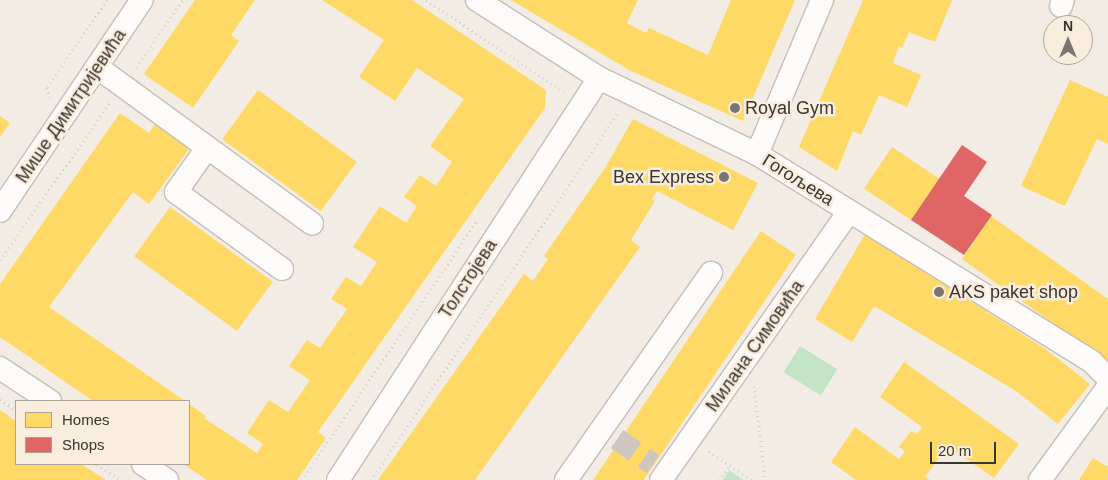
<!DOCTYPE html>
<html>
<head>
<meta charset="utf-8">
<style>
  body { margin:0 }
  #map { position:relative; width:1108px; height:480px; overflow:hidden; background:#f3ece4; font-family:Helvetica,sans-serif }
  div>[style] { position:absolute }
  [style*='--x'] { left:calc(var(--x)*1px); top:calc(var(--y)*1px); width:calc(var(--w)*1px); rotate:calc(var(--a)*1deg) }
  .green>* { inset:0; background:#c4e4c6; transform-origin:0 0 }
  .homes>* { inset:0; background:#ffd966; transform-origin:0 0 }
  .shops>* { inset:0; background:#e06666 }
  .minor-tunnel>* { height:22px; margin-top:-11px; transform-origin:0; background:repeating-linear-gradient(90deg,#cec7c0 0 22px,transparent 0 33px) }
  .path>* { height:3px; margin-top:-1.5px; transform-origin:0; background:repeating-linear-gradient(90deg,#d1cfcd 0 1px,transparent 0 5px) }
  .roads { filter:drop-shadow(1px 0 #c4beb7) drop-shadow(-1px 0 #c4beb7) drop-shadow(0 1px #c4beb7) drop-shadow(0 -1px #c4beb7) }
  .minor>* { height:22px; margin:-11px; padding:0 11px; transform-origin:11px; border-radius:11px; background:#fdfcfb }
  .dots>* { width:14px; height:14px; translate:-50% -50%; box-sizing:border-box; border:2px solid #f9edde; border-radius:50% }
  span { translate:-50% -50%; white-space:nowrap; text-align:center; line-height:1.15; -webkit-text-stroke:5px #f9edde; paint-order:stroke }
  .street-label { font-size:18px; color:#39352f }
  .poi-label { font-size:18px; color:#39352f }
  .left { translate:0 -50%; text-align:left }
  .right { translate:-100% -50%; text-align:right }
  .legend { position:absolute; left:15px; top:400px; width:175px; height:65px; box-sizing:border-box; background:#f9edde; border:1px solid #aca398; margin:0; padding:6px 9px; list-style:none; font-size:15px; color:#39352f }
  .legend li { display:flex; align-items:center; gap:10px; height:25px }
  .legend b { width:25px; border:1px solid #aca398 }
  .north { position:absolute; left:1043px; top:15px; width:50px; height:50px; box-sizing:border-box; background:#f9edde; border:1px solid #aca398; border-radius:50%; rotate:0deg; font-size:14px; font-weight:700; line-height:20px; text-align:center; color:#39352f }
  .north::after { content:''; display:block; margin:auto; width:18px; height:22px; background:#7a756e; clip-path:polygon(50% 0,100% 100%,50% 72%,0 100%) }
  .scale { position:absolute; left:930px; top:442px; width:66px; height:22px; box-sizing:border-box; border:2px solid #39352f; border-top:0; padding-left:6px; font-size:15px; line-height:18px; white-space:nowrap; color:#39352f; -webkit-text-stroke:4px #f9edde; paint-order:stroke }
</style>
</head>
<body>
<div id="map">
  <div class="green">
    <div style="left:800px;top:346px;width:44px;height:31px;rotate:32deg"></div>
    <div style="clip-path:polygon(729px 470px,743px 480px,723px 480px)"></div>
  </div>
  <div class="homes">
    <div style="clip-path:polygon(195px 0,255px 0,231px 35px,239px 41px,193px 108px,144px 74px)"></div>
    <div style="clip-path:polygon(322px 0,412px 0,546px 90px,545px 108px,318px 432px,326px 438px,297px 480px,207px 480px,183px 464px,189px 464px,189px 404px,206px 416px,204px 418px,257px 453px,263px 444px,247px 433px,269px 400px,288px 412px,310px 380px,289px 366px,307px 340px,320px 348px,347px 309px,331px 299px,346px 277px,361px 286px,377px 262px,353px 247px,380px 206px,406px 223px,417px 206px,404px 197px,420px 175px,436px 186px,452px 162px,430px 146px,464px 99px,417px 68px,395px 101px,359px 77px,384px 40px)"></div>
    <div style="clip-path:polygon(511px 0,638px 0,627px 23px,646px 33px,649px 28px,708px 55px,731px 0,795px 0,743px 121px,629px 70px)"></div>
    <div style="clip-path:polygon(863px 0,952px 0,935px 42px,909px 32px,902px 48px,899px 46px,893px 63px,921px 75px,907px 107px,879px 95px,861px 135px,853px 131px,837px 171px,799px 147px)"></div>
    <div style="clip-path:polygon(1070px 80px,1108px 97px,1108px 144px,1097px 139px,1065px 206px,1021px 186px)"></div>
    <div style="left:258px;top:90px;width:122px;height:61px;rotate:36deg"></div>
    <div style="clip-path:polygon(120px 113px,149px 133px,155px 124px,189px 149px,149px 204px,133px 192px,49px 307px,185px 401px,93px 401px,0 337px,0 284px)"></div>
    <div style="clip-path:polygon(0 116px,10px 123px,0 137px)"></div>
    <div style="clip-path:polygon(633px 119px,758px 183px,733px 230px,657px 191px,652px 199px,655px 201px,631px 240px,640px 247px,475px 480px,378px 480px,524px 274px,533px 281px,548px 259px,544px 256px,605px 168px)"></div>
    <div style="left:892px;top:147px;width:57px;height:50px;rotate:34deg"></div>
    <div style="left:170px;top:207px;width:127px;height:61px;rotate:36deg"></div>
    <div style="clip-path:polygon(991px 216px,1108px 299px,1108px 362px,962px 259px)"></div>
    <div style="left:761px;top:231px;width:42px;height:303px;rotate:34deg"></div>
    <div style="clip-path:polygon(865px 234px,1044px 348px,1090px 384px,1058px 424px,1016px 391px,874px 306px,852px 342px,815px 319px)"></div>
    <div style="clip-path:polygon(904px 362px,1019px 444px,994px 478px,948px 446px,925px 477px,930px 480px,856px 480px,831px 462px,855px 427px,899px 459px,905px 451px,899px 447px,911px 431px,917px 434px,922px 427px,880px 397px)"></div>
    <div style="clip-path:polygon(0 410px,16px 421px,16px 464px,81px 464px,106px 480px,0 480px)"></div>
    <div style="clip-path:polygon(1093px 458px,1108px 467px,1108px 480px,1079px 480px)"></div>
  </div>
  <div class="shops">
    <div style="clip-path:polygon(962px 145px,987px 162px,964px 196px,992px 215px,964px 255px,911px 220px)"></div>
  </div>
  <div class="minor-tunnel">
    <div style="--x:617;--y:439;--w:44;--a:34.8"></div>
  </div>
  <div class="path">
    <div style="--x:426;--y:0;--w:166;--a:33.7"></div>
    <div style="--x:136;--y:67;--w:82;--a:-55"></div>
    <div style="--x:49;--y:98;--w:11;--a:-100"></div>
    <div style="--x:47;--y:87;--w:106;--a:-55.4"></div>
    <div style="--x:0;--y:260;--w:192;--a:-55"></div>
    <div style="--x:754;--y:386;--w:95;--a:83.3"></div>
    <div style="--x:0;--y:399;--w:19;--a:35"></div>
    <div style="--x:709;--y:451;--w:51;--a:34.6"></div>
    <div style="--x:97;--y:464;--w:29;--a:34"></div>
    <div style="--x:302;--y:480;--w:313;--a:-56"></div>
    <div style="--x:371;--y:480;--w:445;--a:-56.1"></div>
    <div style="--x:719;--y:480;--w:18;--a:-56"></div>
  </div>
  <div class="roads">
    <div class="minor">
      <div style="--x:477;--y:0;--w:145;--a:32.6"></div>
      <div style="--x:599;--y:78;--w:175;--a:25.7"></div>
      <div style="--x:757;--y:154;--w:394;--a:31.8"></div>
      <div style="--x:1092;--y:362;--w:23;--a:45"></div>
      <div style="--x:1061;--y:6;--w:6;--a:-72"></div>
      <div style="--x:97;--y:67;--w:266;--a:36.1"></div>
      <div style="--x:207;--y:148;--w:54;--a:125.2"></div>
      <div style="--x:176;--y:192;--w:131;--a:36"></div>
      <div style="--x:757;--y:154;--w:167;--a:-67.1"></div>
      <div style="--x:0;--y:211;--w:254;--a:-56.1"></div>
      <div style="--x:0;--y:368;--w:60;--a:33.4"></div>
      <div style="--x:143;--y:464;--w:29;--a:34"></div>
      <div style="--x:338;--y:480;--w:479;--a:-57"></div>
      <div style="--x:566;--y:480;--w:253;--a:-55"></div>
      <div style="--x:661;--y:480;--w:327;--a:-55"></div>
      <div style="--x:1040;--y:480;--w:115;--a:-53.8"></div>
    </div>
  </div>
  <div class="dots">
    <div style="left:735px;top:108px;background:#7a756e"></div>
    <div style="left:724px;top:177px;background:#7a756e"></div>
    <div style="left:939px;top:292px;background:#7a756e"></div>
  </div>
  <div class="street-label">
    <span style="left:71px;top:106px;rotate:-56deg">Мише Димитријевића</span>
    <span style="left:798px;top:180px;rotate:32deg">Гогољева</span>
    <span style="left:468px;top:279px;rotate:-57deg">Толстојева</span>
    <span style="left:755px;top:346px;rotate:-55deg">Милана Симовића</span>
  </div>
  <div class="poi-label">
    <span class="left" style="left:745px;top:108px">Royal Gym</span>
    <span class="right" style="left:714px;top:177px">Bex Express</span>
    <span class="left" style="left:949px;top:292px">AKS paket shop</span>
  </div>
  <ul class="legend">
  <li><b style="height:14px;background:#ffd966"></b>Homes</li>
  <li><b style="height:14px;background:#e06666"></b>Shops</li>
  </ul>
  <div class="north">N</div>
  <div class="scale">20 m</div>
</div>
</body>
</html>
